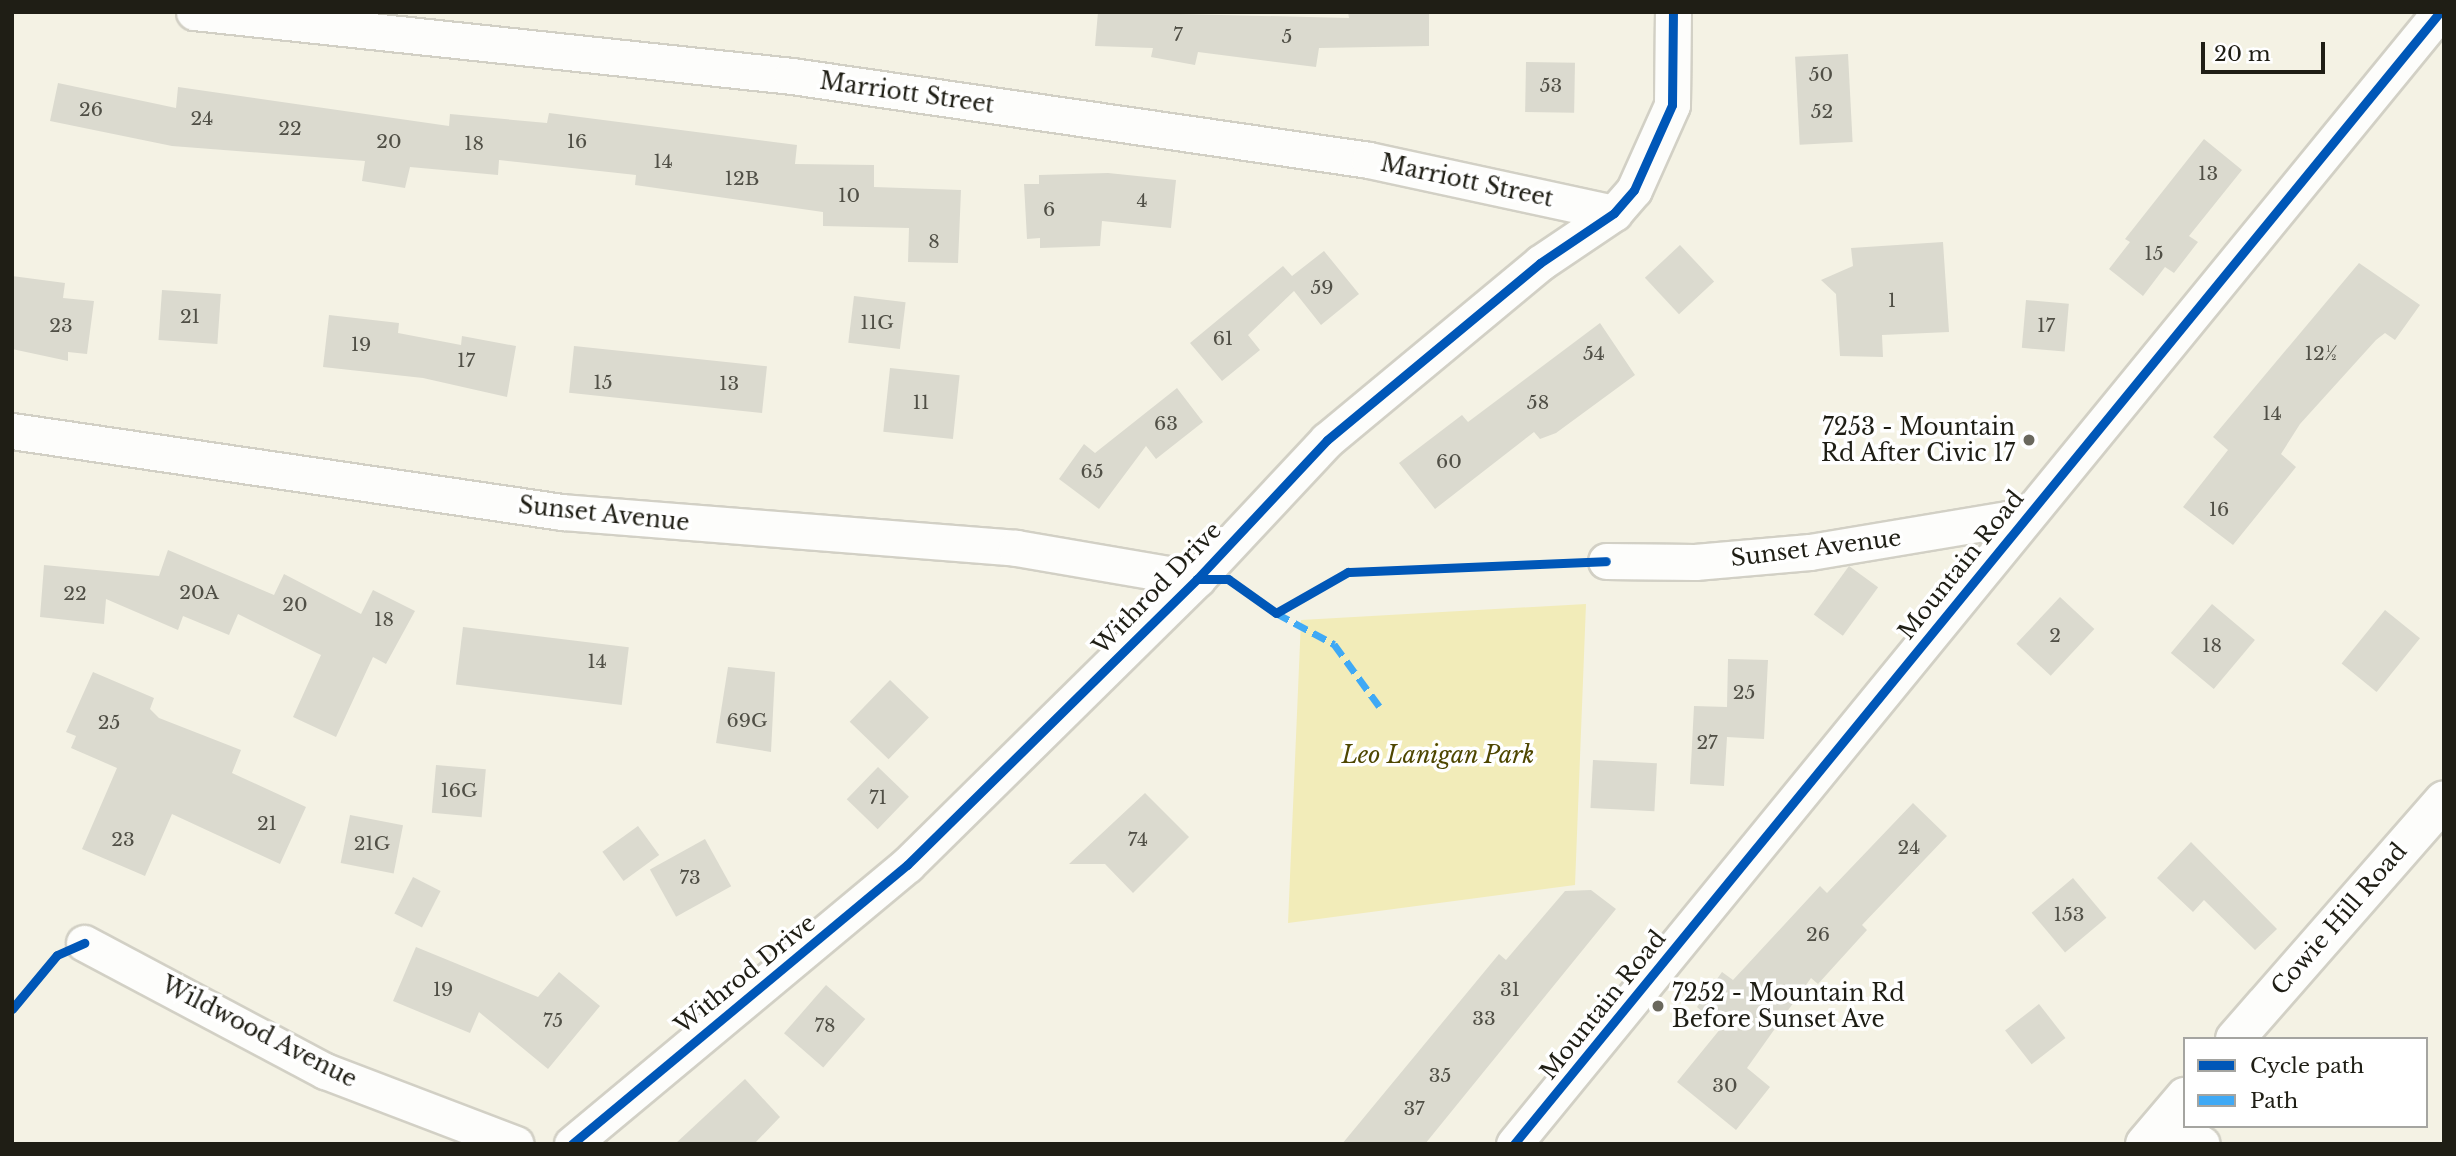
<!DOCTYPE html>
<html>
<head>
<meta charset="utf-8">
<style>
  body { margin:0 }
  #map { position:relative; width:2456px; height:1156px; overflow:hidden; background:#f4f2e4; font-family:"Libre Baskerville",serif }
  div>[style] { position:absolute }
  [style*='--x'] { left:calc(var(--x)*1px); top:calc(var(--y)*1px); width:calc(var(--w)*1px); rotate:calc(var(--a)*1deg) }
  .green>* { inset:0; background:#f2ecb9 }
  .building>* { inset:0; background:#dbdacf; transform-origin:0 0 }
  .roads { filter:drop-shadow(2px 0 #d2d0c5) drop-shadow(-2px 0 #d2d0c5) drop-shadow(0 2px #d2d0c5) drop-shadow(0 -2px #d2d0c5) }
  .minor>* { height:35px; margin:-17.5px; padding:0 17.5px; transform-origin:17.5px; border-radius:17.5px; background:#fdfdfb }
  .tertiary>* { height:38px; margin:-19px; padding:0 19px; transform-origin:19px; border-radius:19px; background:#fdfdfb }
  .quiet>* { height:7px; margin-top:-3.5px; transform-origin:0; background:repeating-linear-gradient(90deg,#3fa9f5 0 14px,transparent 0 21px) }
  .cycleway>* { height:9px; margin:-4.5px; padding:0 4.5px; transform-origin:4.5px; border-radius:4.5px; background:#0057b8 }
  .dots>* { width:19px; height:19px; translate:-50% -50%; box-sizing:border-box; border:4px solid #fff; border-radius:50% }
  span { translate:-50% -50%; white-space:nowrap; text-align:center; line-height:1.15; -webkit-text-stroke:7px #fff; paint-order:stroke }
  .number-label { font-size:19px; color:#504f46 }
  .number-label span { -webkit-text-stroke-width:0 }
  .street-label { font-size:23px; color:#1f1e15 }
  .poi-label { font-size:23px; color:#1f1e15 }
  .right { translate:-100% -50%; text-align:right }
  .left { translate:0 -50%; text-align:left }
  .park-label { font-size:23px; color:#4e4600; font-style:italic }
  .frame { position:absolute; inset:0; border:14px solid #1f1e15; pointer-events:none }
  .legend { position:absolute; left:2183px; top:1037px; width:245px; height:91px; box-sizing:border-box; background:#fff; border:2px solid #a5a5a1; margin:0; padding:9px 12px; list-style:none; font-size:21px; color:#1f1e15 }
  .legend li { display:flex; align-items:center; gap:14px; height:35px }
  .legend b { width:35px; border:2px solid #a5a5a1 }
  .scale { position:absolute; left:2201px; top:42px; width:124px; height:32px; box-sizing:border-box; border:4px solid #1f1e15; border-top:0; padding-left:9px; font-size:21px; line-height:24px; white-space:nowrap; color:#1f1e15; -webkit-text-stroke:5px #fff; paint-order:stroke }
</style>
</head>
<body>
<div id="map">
  <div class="green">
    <div style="clip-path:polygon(1586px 604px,1575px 885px,1288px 923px,1301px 620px)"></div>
  </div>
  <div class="building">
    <div style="clip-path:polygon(1098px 12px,1349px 18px,1348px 12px,1429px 12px,1429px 46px,1319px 48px,1316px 67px,1198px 52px,1195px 65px,1151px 57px,1153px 48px,1095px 46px)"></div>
    <div style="left:1848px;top:54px;width:88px;height:53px;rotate:87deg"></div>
    <div style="left:1526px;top:62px;width:49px;height:50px;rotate:1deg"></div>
    <div style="clip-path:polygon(58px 83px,176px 108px,178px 87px,449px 126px,450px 114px,547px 123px,549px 113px,797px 145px,795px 164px,874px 165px,874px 187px,961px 190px,958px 263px,908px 262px,909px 228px,823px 226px,823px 212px,635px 185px,636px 175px,499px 160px,498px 175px,410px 167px,405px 188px,362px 181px,365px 161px,172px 146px,50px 121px)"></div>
    <div style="clip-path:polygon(2204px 139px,2242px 170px,2189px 236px,2198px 242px,2174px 273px,2165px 267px,2143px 296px,2109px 269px,2130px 242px,2125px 239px)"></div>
    <div style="clip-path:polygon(1108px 173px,1176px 180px,1171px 228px,1102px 221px,1100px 246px,1040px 248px,1040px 238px,1027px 239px,1024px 184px,1039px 184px,1039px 175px)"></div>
    <div style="clip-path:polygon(1943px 242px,1949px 332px,1882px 335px,1883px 357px,1840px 356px,1836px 294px,1821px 280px,1853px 266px,1851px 248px)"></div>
    <div style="left:1680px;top:245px;width:50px;height:48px;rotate:47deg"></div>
    <div style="clip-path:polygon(1324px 251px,1359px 294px,1321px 325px,1294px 291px,1248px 335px,1260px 350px,1222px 381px,1190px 343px,1283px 266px,1292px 276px)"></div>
    <div style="clip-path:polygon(2359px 263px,2420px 305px,2395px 340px,2385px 333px,2376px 340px,2300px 424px,2281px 454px,2296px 467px,2233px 545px,2183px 507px,2228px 450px,2213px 437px)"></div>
    <div style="clip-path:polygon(12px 276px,65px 283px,63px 298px,94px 301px,87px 354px,68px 352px,68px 361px,12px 349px)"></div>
    <div style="left:162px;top:290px;width:59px;height:50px;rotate:4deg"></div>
    <div style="left:854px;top:296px;width:52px;height:47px;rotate:7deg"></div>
    <div style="left:2026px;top:300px;width:43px;height:48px;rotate:5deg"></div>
    <div style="clip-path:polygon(329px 315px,399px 323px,398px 333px,461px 345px,462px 336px,516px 346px,507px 397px,423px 378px,323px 367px)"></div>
    <div style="clip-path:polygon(1600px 323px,1635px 375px,1556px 433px,1540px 439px,1534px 432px,1435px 509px,1399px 463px,1462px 415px,1468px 422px)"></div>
    <div style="left:574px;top:346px;width:194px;height:47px;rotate:6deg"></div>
    <div style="left:890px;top:368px;width:70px;height:64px;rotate:6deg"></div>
    <div style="clip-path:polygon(1177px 388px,1203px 422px,1156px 459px,1146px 446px,1099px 509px,1059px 479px,1084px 444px,1095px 453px)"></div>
    <div style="clip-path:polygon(168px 550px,274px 595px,284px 574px,361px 614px,373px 590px,415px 611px,386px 664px,373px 657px,336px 737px,293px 717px,321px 655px,238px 614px,229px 635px,183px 616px,178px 630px,106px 599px,104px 624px,40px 617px,44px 565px,159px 576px)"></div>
    <div style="left:1849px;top:566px;width:36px;height:60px;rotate:36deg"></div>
    <div style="left:2060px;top:597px;width:47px;height:64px;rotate:43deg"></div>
    <div style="left:2212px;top:604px;width:56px;height:64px;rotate:40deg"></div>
    <div style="left:2385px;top:610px;width:45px;height:69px;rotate:39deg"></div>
    <div style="left:463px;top:627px;width:167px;height:58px;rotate:7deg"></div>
    <div style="clip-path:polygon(1728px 659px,1768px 660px,1764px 739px,1727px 737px,1724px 786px,1690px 784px,1694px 706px,1727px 707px)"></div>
    <div style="clip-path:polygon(728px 667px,775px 672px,771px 752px,716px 743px)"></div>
    <div style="clip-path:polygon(93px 672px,154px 698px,150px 709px,159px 718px,241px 750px,232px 773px,306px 807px,280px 864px,172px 814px,145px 876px,82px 849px,117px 768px,71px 748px,76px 736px,66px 732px)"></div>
    <div style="left:890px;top:680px;width:54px;height:58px;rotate:44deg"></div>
    <div style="left:1593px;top:760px;width:64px;height:48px;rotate:3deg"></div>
    <div style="left:436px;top:765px;width:50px;height:48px;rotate:5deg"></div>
    <div style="left:878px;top:767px;width:43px;height:45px;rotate:44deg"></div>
    <div style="clip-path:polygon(1145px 793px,1189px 837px,1133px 893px,1105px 864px,1069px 864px)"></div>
    <div style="clip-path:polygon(1913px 803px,1947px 836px,1862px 925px,1867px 930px,1818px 984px,1811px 978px,1747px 1068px,1770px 1087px,1736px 1130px,1677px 1082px,1721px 1028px,1697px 1007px,1722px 972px,1733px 980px,1820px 886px,1827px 893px)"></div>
    <div style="left:350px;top:815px;width:54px;height:49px;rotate:11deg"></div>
    <div style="left:638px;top:826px;width:36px;height:44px;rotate:54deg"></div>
    <div style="left:705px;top:839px;width:54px;height:63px;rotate:61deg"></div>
    <div style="clip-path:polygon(2191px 842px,2277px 929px,2255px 950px,2204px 900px,2193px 912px,2157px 878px)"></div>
    <div style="left:413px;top:877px;width:31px;height:41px;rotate:27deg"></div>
    <div style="left:2073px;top:878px;width:52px;height:54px;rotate:50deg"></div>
    <div style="clip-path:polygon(1591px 890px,1616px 909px,1425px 1144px,1342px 1144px,1499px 954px,1506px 960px,1565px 891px)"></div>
    <div style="clip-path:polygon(416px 947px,538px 997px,559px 972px,600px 1006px,548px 1069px,479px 1012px,470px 1033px,393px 1001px)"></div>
    <div style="left:826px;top:985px;width:52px;height:64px;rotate:41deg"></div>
    <div style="left:2039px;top:1004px;width:43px;height:43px;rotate:52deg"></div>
    <div style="clip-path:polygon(745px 1079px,780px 1117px,754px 1144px,675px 1144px)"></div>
  </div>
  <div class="roads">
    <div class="minor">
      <div style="--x:194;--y:12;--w:601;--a:6.11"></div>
      <div style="--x:792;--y:76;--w:583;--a:8.28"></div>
      <div style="--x:1369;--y:160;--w:251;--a:12.2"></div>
      <div style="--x:12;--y:431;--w:556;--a:8.38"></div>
      <div style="--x:562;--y:512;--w:455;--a:4.5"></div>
      <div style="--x:1016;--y:548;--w:184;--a:9.7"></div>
      <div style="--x:1606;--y:561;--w:89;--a:0.6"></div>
      <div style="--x:1695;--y:562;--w:115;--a:-5"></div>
      <div style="--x:1810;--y:552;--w:218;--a:-9.5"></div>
      <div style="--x:84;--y:943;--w:273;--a:28"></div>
      <div style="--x:325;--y:1071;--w:204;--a:20.9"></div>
      <div style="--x:2164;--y:1121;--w:44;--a:31.2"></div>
      <div style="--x:572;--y:1144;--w:436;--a:-39.8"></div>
      <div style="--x:907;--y:865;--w:407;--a:-44.6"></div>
      <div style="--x:1197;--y:579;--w:190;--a:-46.9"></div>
      <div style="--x:1327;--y:440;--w:277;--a:-39.7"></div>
      <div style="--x:1540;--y:263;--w:89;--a:-34"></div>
      <div style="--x:1614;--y:213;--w:30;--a:-49"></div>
      <div style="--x:1634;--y:190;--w:93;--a:-65.9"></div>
      <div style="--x:1672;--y:105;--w:93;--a:-89.4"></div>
      <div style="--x:1514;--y:1144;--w:1462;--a:-50.72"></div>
    </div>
    <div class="tertiary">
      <div style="--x:2235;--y:1039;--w:317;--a:-48.8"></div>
      <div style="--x:2145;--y:1144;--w:62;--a:-49.6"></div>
    </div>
  </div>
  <div class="quiet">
    <div style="--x:1276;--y:613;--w:66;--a:28.1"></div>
    <div style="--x:1334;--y:644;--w:77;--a:54"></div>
  </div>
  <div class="cycleway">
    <div style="--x:1197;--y:579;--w:31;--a:0"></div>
    <div style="--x:1228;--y:579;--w:59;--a:35.3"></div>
    <div style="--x:1276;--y:613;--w:83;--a:-29.7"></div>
    <div style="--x:1348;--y:572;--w:258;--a:-2.4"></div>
    <div style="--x:12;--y:1009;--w:70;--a:-50.2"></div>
    <div style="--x:57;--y:955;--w:30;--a:-24"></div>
    <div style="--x:572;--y:1144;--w:436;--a:-39.8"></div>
    <div style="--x:907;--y:865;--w:407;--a:-44.6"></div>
    <div style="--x:1197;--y:579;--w:190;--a:-46.9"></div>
    <div style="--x:1327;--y:440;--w:277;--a:-39.7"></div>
    <div style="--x:1540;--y:263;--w:89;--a:-34"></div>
    <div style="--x:1614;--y:213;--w:30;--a:-49"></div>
    <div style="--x:1634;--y:190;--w:93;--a:-65.9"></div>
    <div style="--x:1672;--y:105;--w:93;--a:-89.4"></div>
    <div style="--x:1514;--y:1144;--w:1462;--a:-50.72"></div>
  </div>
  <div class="dots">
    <div style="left:2029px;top:440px;background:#6a685d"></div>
    <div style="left:1658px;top:1006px;background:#6a685d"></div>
  </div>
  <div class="number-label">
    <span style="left:1178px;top:35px">7</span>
    <span style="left:1287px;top:37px">5</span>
    <span style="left:1821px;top:75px">50</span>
    <span style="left:1551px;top:86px">53</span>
    <span style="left:91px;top:110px">26</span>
    <span style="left:1822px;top:112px">52</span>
    <span style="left:202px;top:119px">24</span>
    <span style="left:290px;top:129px">22</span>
    <span style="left:389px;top:142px">20</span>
    <span style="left:577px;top:142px">16</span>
    <span style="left:474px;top:144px">18</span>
    <span style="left:663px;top:162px">14</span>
    <span style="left:2208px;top:174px">13</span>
    <span style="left:742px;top:179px">12B</span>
    <span style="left:849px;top:196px">10</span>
    <span style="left:1142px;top:201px">4</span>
    <span style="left:1049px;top:210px">6</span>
    <span style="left:934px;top:242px">8</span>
    <span style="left:2154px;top:254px">15</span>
    <span style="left:1322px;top:288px">59</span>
    <span style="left:1892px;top:301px">1</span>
    <span style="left:190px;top:317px">21</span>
    <span style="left:877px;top:323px">11G</span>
    <span style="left:61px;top:326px">23</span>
    <span style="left:2046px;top:326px">17</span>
    <span style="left:1223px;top:339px">61</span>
    <span style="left:361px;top:345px">19</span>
    <span style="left:1594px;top:354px">54</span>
    <span style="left:2321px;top:354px">12½</span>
    <span style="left:466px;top:361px">17</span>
    <span style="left:603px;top:383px">15</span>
    <span style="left:729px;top:384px">13</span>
    <span style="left:921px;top:403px">11</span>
    <span style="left:1538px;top:403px">58</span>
    <span style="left:2272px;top:414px">14</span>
    <span style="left:1166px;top:424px">63</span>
    <span style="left:1449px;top:462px">60</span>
    <span style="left:1092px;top:472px">65</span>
    <span style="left:2219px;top:510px">16</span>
    <span style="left:199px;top:593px">20A</span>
    <span style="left:75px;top:594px">22</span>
    <span style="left:295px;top:605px">20</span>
    <span style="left:384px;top:620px">18</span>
    <span style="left:2055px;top:636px">2</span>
    <span style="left:2212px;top:646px">18</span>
    <span style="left:597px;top:662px">14</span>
    <span style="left:1744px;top:693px">25</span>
    <span style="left:747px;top:721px">69G</span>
    <span style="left:109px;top:723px">25</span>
    <span style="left:1707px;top:743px">27</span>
    <span style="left:459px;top:791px">16G</span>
    <span style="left:878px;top:798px">71</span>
    <span style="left:267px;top:824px">21</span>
    <span style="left:123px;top:840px">23</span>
    <span style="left:1138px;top:840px">74</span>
    <span style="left:372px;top:844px">21G</span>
    <span style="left:1909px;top:848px">24</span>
    <span style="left:690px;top:878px">73</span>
    <span style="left:2069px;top:915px">153</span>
    <span style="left:1818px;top:935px">26</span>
    <span style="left:443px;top:990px">19</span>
    <span style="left:1510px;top:990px">31</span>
    <span style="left:1484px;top:1019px">33</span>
    <span style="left:553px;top:1021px">75</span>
    <span style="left:825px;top:1026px">78</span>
    <span style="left:1440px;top:1076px">35</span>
    <span style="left:1725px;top:1086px">30</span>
    <span style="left:1414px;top:1109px">37</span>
  </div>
  <div class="street-label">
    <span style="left:907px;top:93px;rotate:8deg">Marriott Street</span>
    <span style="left:1467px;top:181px;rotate:12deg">Marriott Street</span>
    <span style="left:604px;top:514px;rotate:6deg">Sunset Avenue</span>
    <span style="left:1816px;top:548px;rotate:-7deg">Sunset Avenue</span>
    <span style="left:1961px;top:565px;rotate:-51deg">Mountain Road</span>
    <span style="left:1157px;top:588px;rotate:-46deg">Withrod Drive</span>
    <span style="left:2339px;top:919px;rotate:-49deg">Cowie Hill Road</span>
    <span style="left:745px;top:974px;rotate:-39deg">Withrod Drive</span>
    <span style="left:1603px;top:1005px;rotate:-51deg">Mountain Road</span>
    <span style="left:259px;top:1032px;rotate:27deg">Wildwood Avenue</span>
  </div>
  <div class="poi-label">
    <span class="right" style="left:2015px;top:440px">7253 - Mountain<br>Rd After Civic 17</span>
    <span class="left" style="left:1672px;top:1006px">7252 - Mountain Rd<br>Before Sunset Ave</span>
  </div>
  <div class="park-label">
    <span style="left:1438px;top:755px">Leo Lanigan Park</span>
  </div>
  <div class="frame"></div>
  <ul class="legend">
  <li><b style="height:9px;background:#0057b8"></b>Cycle path</li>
  <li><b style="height:9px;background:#3fa9f5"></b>Path</li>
  </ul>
  <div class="scale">20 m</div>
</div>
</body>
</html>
